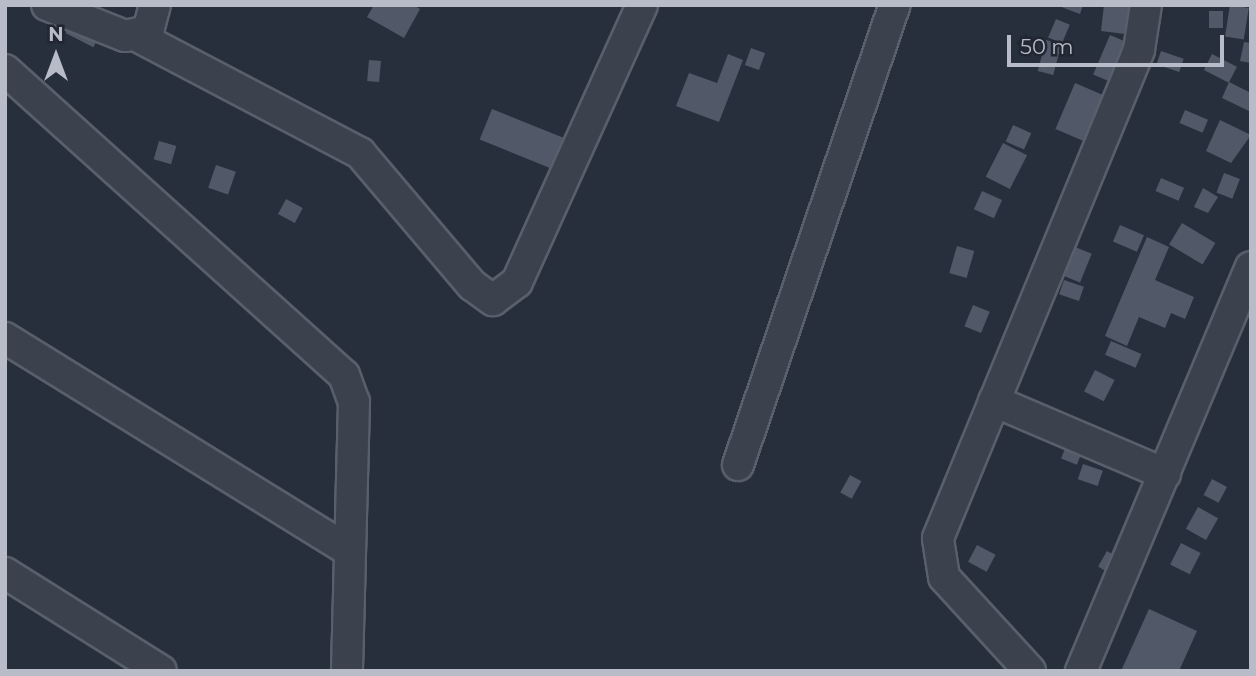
<!DOCTYPE html>
<html>
<head>
<meta charset="utf-8">
<style>
  body { margin:0 }
  #map { position:relative; width:1256px; height:676px; overflow:hidden; background:#282f3c; font-family:Montserrat,sans-serif }
  div>[style] { position:absolute }
  [style*='--x'] { left:calc(var(--x)*1px); top:calc(var(--y)*1px); width:calc(var(--w)*1px); rotate:calc(var(--a)*1deg) }
  .building>* { inset:0; background:#515867; transform-origin:0 0 }
  .roads { filter:drop-shadow(2px 0 #595f6b) drop-shadow(-2px 0 #595f6b) drop-shadow(0 2px #595f6b) drop-shadow(0 -2px #595f6b) }
  .street>* { height:30px; margin:-15px; padding:0 15px; transform-origin:15px; border-radius:15px; background:#3b414d }
  span { translate:-50% -50%; white-space:nowrap; text-align:center; line-height:1.15; -webkit-text-stroke:6px #202632; paint-order:stroke }
  .frame { position:absolute; inset:0; border:7px solid #b7bcc8; pointer-events:none }
  .north { position:absolute; left:21px; top:21px; width:70px; height:70px; -webkit-text-stroke:5px #202632; paint-order:stroke; rotate:0deg; font-size:19px; font-weight:700; line-height:28px; text-align:center; color:#b7bcc8 }
  .north::after { content:''; display:block; margin:auto; width:24px; height:32px; background:#b7bcc8; clip-path:polygon(50% 0,100% 100%,50% 72%,0 100%) }
  .scale { position:absolute; left:1007px; top:35px; width:217px; height:32px; box-sizing:border-box; border:4px solid #b7bcc8; border-top:0; padding-left:9px; font-size:21px; line-height:24px; white-space:nowrap; color:#b7bcc8; -webkit-text-stroke:5px #202632; paint-order:stroke }
</style>
</head>
<body>
<div id="map">
  <div class="building">
    <div style="clip-path:polygon(374px 5px,413px 5px,420px 9px,404px 38px,367px 17px)"></div>
    <div style="clip-path:polygon(1056px 5px,1083px 5px,1080px 14px)"></div>
    <div style="clip-path:polygon(1104px 5px,1136px 5px,1133px 35px,1101px 31px)"></div>
    <div style="left:1230px;top:5px;width:19px;height:32px;rotate:9deg"></div>
    <div style="left:1209px;top:11px;width:14px;height:17px"></div>
    <div style="left:73px;top:19px;width:31px;height:16px;rotate:27deg"></div>
    <div style="left:1056px;top:19px;width:15px;height:20px;rotate:23deg"></div>
    <div style="left:1110px;top:35px;width:21px;height:43px;rotate:23deg"></div>
    <div style="left:1046px;top:40px;width:16px;height:32px;rotate:15deg"></div>
    <div style="clip-path:polygon(1244px 42px,1251px 43px,1251px 63px,1240px 61px)"></div>
    <div style="left:751px;top:48px;width:15px;height:18px;rotate:20deg"></div>
    <div style="left:1161px;top:51px;width:24px;height:14px;rotate:19deg"></div>
    <div style="clip-path:polygon(728px 54px,743px 60px,719px 122px,676px 106px,689px 73px,717px 83px)"></div>
    <div style="left:1212px;top:54px;width:28px;height:18px;rotate:27deg"></div>
    <div style="left:369px;top:60px;width:12px;height:21px;rotate:5deg"></div>
    <div style="clip-path:polygon(1229px 82px,1251px 93px,1251px 112px,1222px 98px)"></div>
    <div style="left:1075px;top:83px;width:33px;height:50px;rotate:23deg"></div>
    <div style="left:492px;top:109px;width:85px;height:33px;rotate:22deg"></div>
    <div style="left:1185px;top:110px;width:25px;height:14px;rotate:23deg"></div>
    <div style="clip-path:polygon(1220px 120px,1251px 135px,1231px 163px,1206px 151px)"></div>
    <div style="left:1013px;top:125px;width:20px;height:18px;rotate:24deg"></div>
    <div style="left:159px;top:141px;width:18px;height:19px;rotate:16deg"></div>
    <div style="left:1003px;top:143px;width:27px;height:38px;rotate:27deg"></div>
    <div style="left:216px;top:165px;width:21px;height:24px;rotate:19deg"></div>
    <div style="left:1224px;top:173px;width:17px;height:21px;rotate:21deg"></div>
    <div style="left:1161px;top:178px;width:25px;height:14px;rotate:23deg"></div>
    <div style="clip-path:polygon(1203px 188px,1218px 197px,1208px 213px,1194px 207px)"></div>
    <div style="left:982px;top:191px;width:22px;height:20px;rotate:24deg"></div>
    <div style="left:286px;top:199px;width:19px;height:17px;rotate:28deg"></div>
    <div style="left:1182px;top:223px;width:39px;height:25px;rotate:31deg"></div>
    <div style="left:1120px;top:225px;width:26px;height:18px;rotate:23deg"></div>
    <div style="clip-path:polygon(1147px 237px,1169px 247px,1155px 280px,1194px 297px,1185px 319px,1171px 313px,1165px 328px,1139px 317px,1127px 346px,1105px 336px)"></div>
    <div style="left:957px;top:246px;width:18px;height:28px;rotate:16deg"></div>
    <div style="left:1075px;top:247px;width:18px;height:31px;rotate:22deg"></div>
    <div style="left:1064px;top:280px;width:21px;height:15px;rotate:19deg"></div>
    <div style="left:973px;top:305px;width:18px;height:23px;rotate:22deg"></div>
    <div style="left:1111px;top:341px;width:33px;height:15px;rotate:23deg"></div>
    <div style="left:1095px;top:370px;width:22px;height:24px;rotate:27deg"></div>
    <div style="left:1069px;top:438px;width:17px;height:22px;rotate:21deg"></div>
    <div style="left:1083px;top:464px;width:21px;height:16px;rotate:19deg"></div>
    <div style="left:850px;top:475px;width:13px;height:20px;rotate:29deg"></div>
    <div style="left:1212px;top:479px;width:17px;height:18px;rotate:28deg"></div>
    <div style="left:1198px;top:507px;width:23px;height:25px;rotate:29deg"></div>
    <div style="left:1181px;top:543px;width:22px;height:24px;rotate:27deg"></div>
    <div style="left:977px;top:545px;width:21px;height:19px;rotate:28deg"></div>
    <div style="left:1107px;top:551px;width:16px;height:18px;rotate:30deg"></div>
    <div style="clip-path:polygon(1149px 609px,1197px 631px,1179px 671px,1121px 671px)"></div>
  </div>
  <div class="roads">
    <div class="street">
      <div style="--x:47;--y:5;--w:84;--a:21.7"></div>
      <div style="--x:125;--y:36;--w:24;--a:-12"></div>
      <div style="--x:148;--y:31;--w:27;--a:-75"></div>
      <div style="--x:137;--y:36;--w:252;--a:27.7"></div>
      <div style="--x:360;--y:153;--w:173;--a:49.7"></div>
      <div style="--x:472;--y:285;--w:26;--a:36"></div>
      <div style="--x:493;--y:300;--w:30;--a:-37"></div>
      <div style="--x:517;--y:282;--w:304;--a:-65.7"></div>
      <div style="--x:5;--y:70;--w:456;--a:42"></div>
      <div style="--x:344;--y:375;--w:29;--a:70"></div>
      <div style="--x:354;--y:402;--w:269;--a:91.5"></div>
      <div style="--x:5;--y:338;--w:403;--a:31.7"></div>
      <div style="--x:994;--y:401;--w:186;--a:23.1"></div>
      <div style="--x:738;--y:465;--w:486;--a:-71.2"></div>
      <div style="--x:5;--y:573;--w:184;--a:32.1"></div>
      <div style="--x:1030;--y:671;--w:127;--a:-132.5"></div>
      <div style="--x:944;--y:577;--w:39;--a:-99"></div>
      <div style="--x:938;--y:538;--w:528;--a:-67.61"></div>
      <div style="--x:1139;--y:50;--w:46;--a:-81.2"></div>
      <div style="--x:1081;--y:671;--w:438;--a:-67.2"></div>
    </div>
  </div>
  <div class="frame"></div>
  <div class="north">N</div>
  <div class="scale">50 m</div>
</div>
</body>
</html>
